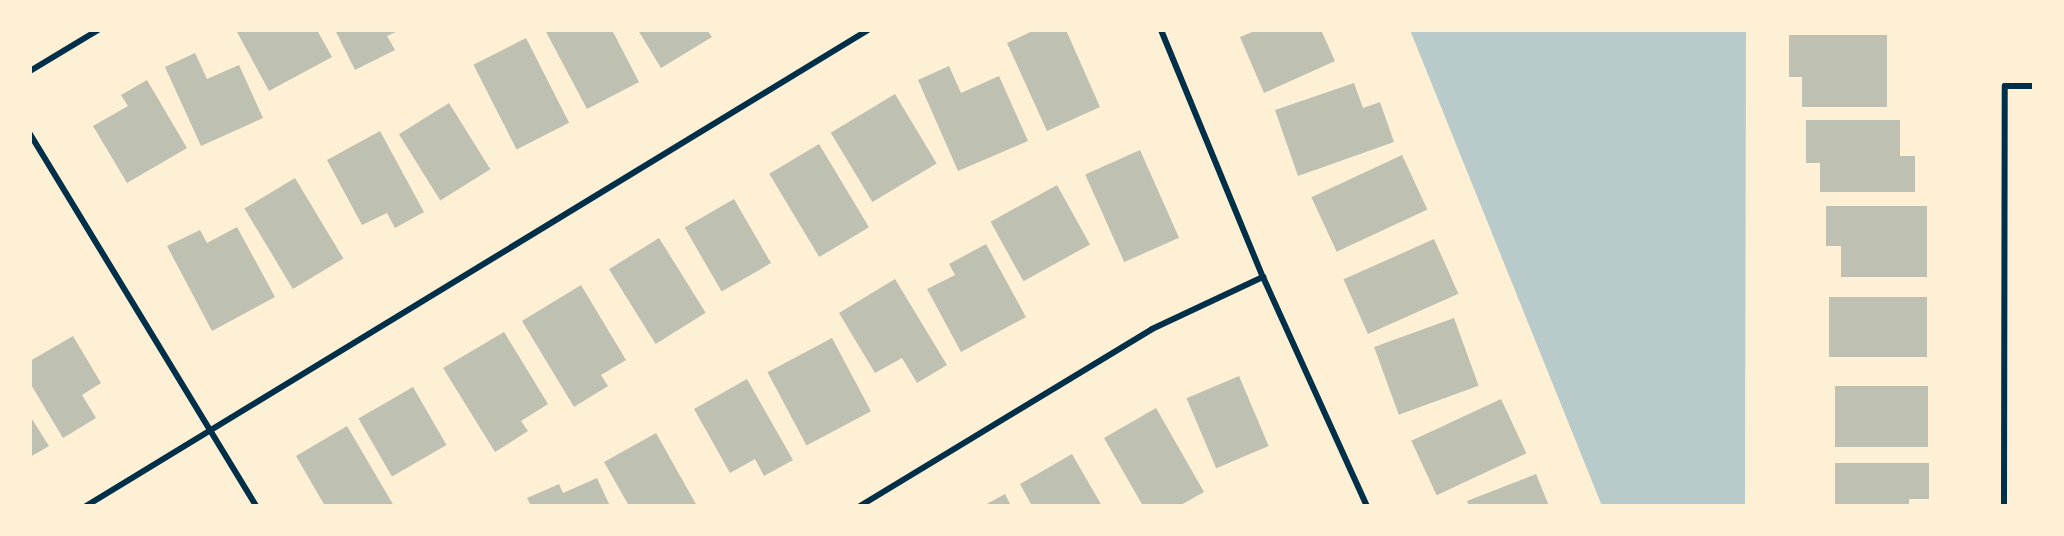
<!DOCTYPE html>
<html>
<head>
<meta charset="utf-8">
<style>
  body { margin:0 }
  #map { position:relative; width:2064px; height:536px; overflow:hidden; background:#fdf0d5; font-family:Literata,serif }
  div>[style] { position:absolute }
  [style*='--x'] { left:calc(var(--x)*1px); top:calc(var(--y)*1px); width:calc(var(--w)*1px); rotate:calc(var(--a)*1deg) }
  .green>* { inset:0; background:#b9caca }
  .building>* { inset:0; background:#bec0b2; transform-origin:0 0 }
  .minor>* { height:6px; margin:-3px; padding:0 3px; transform-origin:3px; border-radius:3px; background:#003049 }
  span { translate:-50% -50%; white-space:nowrap; text-align:center; line-height:1.15; -webkit-text-stroke:6px #fdf0d5; paint-order:stroke }
  .frame { position:absolute; inset:0; border:32px solid #fdf0d5; pointer-events:none }
</style>
</head>
<body>
<div id="map">
  <div class="green">
    <div style="clip-path:polygon(1410px 30px,1746px 30px,1745px 506px,1602px 506px)"></div>
  </div>
  <div class="building">
    <div style="clip-path:polygon(236px 30px,317px 30px,332px 57px,269px 91px)"></div>
    <div style="clip-path:polygon(335px 30px,400px 30px,387px 36px,395px 50px,355px 70px)"></div>
    <div style="clip-path:polygon(545px 30px,612px 30px,639px 82px,587px 109px)"></div>
    <div style="clip-path:polygon(638px 30px,707px 30px,712px 37px,661px 68px)"></div>
    <div style="clip-path:polygon(1035px 30px,1066px 30px,1100px 107px,1047px 131px,1007px 43px)"></div>
    <div style="clip-path:polygon(1257px 30px,1321px 30px,1335px 61px,1264px 93px,1240px 37px)"></div>
    <div style="clip-path:polygon(1789px 35px,1887px 35px,1887px 107px,1802px 107px,1802px 77px,1789px 77px)"></div>
    <div style="left:526px;top:38px;width:95px;height:59px;rotate:63deg"></div>
    <div style="clip-path:polygon(195px 53px,207px 79px,239px 65px,263px 118px,201px 146px,165px 67px)"></div>
    <div style="clip-path:polygon(949px 66px,961px 93px,999px 76px,1028px 141px,958px 171px,918px 80px)"></div>
    <div style="clip-path:polygon(147px 80px,187px 148px,127px 183px,93px 126px,128px 106px,121px 95px)"></div>
    <div style="clip-path:polygon(1354px 83px,1363px 108px,1380px 102px,1394px 142px,1298px 176px,1275px 110px)"></div>
    <div style="left:895px;top:94px;width:81px;height:75px;rotate:59deg"></div>
    <div style="left:449px;top:103px;width:78px;height:59px;rotate:58deg"></div>
    <div style="clip-path:polygon(1806px 120px,1900px 120px,1900px 156px,1915px 156px,1915px 192px,1820px 192px,1820px 163px,1806px 163px)"></div>
    <div style="clip-path:polygon(380px 131px,424px 212px,395px 228px,387px 213px,362px 225px,327px 160px)"></div>
    <div style="left:819px;top:144px;width:97px;height:58px;rotate:59deg"></div>
    <div style="left:1140px;top:150px;width:96px;height:60px;rotate:66deg"></div>
    <div style="left:1402px;top:155px;width:60px;height:100px;rotate:65deg"></div>
    <div style="left:295px;top:178px;width:94px;height:59px;rotate:59deg"></div>
    <div style="left:1057px;top:185px;width:68px;height:76px;rotate:61deg"></div>
    <div style="left:734px;top:199px;width:74px;height:57px;rotate:60deg"></div>
    <div style="clip-path:polygon(1826px 206px,1927px 206px,1927px 277px,1841px 277px,1841px 246px,1826px 246px)"></div>
    <div style="clip-path:polygon(237px 227px,275px 297px,212px 331px,167px 246px,200px 230px,207px 243px)"></div>
    <div style="left:659px;top:238px;width:88px;height:59px;rotate:58deg"></div>
    <div style="left:1434px;top:239px;width:60px;height:99px;rotate:66deg"></div>
    <div style="clip-path:polygon(986px 244px,1026px 317px,961px 352px,927px 289px,955px 275px,949px 264px)"></div>
    <div style="clip-path:polygon(895px 279px,947px 365px,917px 383px,902px 358px,875px 373px,839px 313px)"></div>
    <div style="clip-path:polygon(581px 285px,626px 360px,601px 375px,608px 386px,574px 407px,522px 321px)"></div>
    <div style="left:1829px;top:297px;width:98px;height:60px"></div>
    <div style="left:1454px;top:318px;width:72px;height:85px;rotate:70deg"></div>
    <div style="clip-path:polygon(504px 332px,548px 404px,521px 421px,528px 431px,495px 452px,443px 368px)"></div>
    <div style="clip-path:polygon(73px 336px,101px 383px,82px 395px,96px 418px,63px 438px,30px 383px,30px 361px)"></div>
    <div style="left:832px;top:338px;width:83px;height:73px;rotate:62deg"></div>
    <div style="left:1239px;top:376px;width:76px;height:57px;rotate:67deg"></div>
    <div style="clip-path:polygon(747px 379px,793px 460px,764px 476px,755px 459px,730px 473px,694px 409px)"></div>
    <div style="left:1835px;top:386px;width:93px;height:61px"></div>
    <div style="left:413px;top:387px;width:67px;height:63px;rotate:60deg"></div>
    <div style="left:1501px;top:399px;width:60px;height:99px;rotate:65deg"></div>
    <div style="clip-path:polygon(1156px 408px,1204px 492px,1179px 506px,1143px 506px,1104px 438px)"></div>
    <div style="clip-path:polygon(30px 416px,49px 446px,30px 457px)"></div>
    <div style="clip-path:polygon(347px 426px,394px 506px,325px 506px,296px 456px)"></div>
    <div style="clip-path:polygon(656px 433px,697px 506px,629px 506px,604px 462px)"></div>
    <div style="clip-path:polygon(1072px 454px,1102px 506px,1032px 506px,1020px 484px)"></div>
    <div style="clip-path:polygon(1835px 463px,1929px 463px,1929px 499px,1909px 499px,1909px 506px,1835px 506px)"></div>
    <div style="clip-path:polygon(1536px 474px,1549px 506px,1469px 506px,1467px 501px)"></div>
    <div style="clip-path:polygon(597px 478px,610px 506px,531px 506px,527px 498px,559px 484px,563px 493px)"></div>
    <div style="clip-path:polygon(1005px 494px,1011px 506px,983px 506px)"></div>
  </div>
  <div class="minor">
    <div style="--x:1161;--y:30;--w:267;--a:67.6"></div>
    <div style="--x:1263;--y:277;--w:252;--a:65.6"></div>
    <div style="--x:30;--y:71;--w:79;--a:-31.1"></div>
    <div style="--x:30;--y:134;--w:435;--a:58.7"></div>
    <div style="--x:86;--y:506;--w:915;--a:-31.33"></div>
    <div style="--x:860;--y:506;--w:341;--a:-31.2"></div>
    <div style="--x:1152;--y:329;--w:123;--a:-25.1"></div>
    <div style="--x:2004;--y:506;--w:420;--a:-89.9"></div>
    <div style="--x:2005;--y:86;--w:29;--a:0"></div>
  </div>
  <div class="frame"></div>
</div>
</body>
</html>
